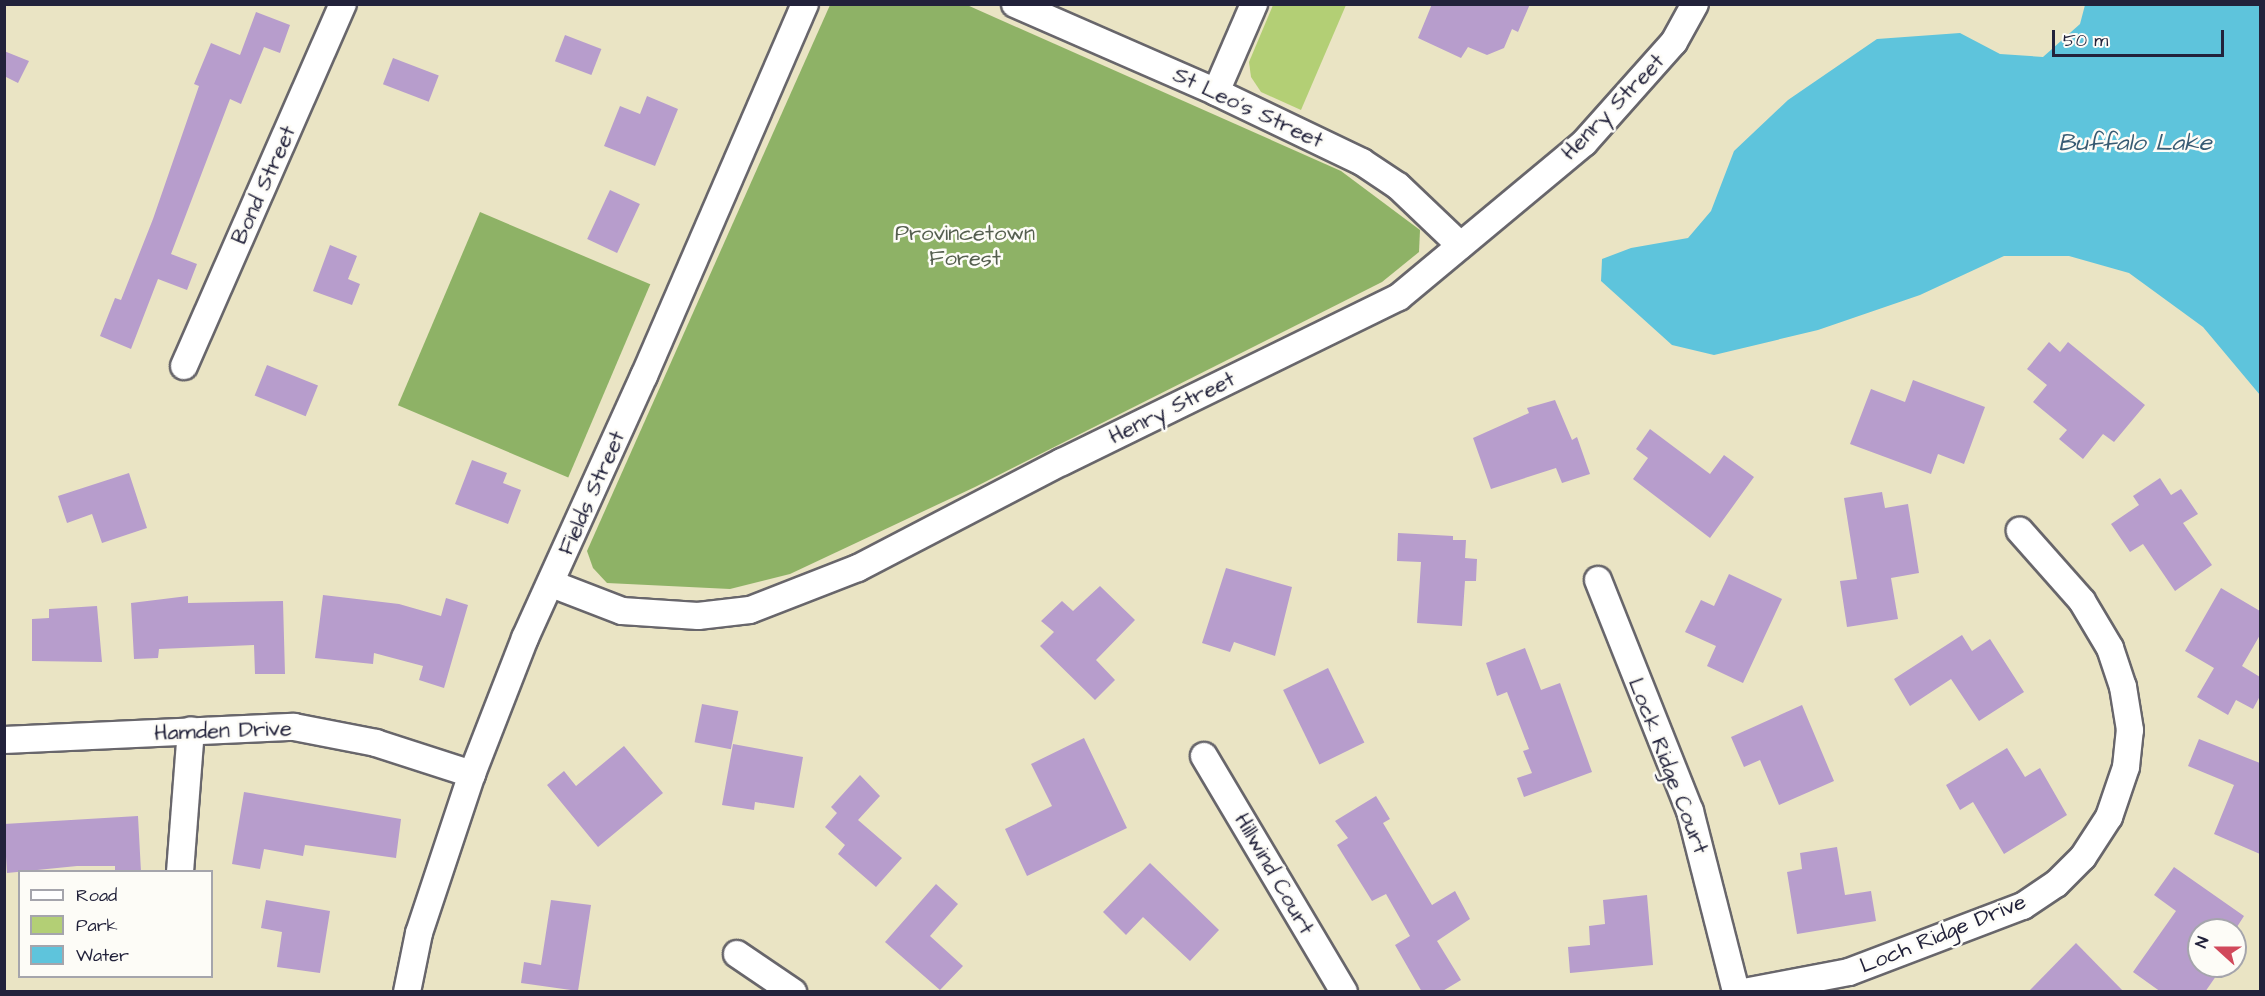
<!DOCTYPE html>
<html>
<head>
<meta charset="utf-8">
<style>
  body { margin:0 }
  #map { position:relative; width:2265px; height:996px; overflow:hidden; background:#eae4c4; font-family:"Architects Daughter",sans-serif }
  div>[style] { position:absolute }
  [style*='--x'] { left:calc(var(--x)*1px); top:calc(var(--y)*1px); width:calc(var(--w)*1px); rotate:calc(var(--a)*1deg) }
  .green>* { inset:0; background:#b3cf75 }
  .forest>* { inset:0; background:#8eb266; transform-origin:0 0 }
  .water>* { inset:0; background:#5ec4dc }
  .building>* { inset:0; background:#b79dcc; transform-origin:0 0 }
  .roads { filter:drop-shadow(2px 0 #68666b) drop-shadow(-2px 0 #68666b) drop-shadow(0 2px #68666b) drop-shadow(0 -2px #68666b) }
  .street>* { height:26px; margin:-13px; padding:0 13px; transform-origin:13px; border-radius:13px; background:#fff }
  span { translate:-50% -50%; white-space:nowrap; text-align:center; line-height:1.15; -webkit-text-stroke:5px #fdfcf7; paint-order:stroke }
  .street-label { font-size:22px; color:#22223b }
  .park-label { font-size:22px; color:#555f4f }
  .water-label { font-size:24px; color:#375b73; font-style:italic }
  .frame { position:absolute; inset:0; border:6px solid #22223b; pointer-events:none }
  .legend { position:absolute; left:18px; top:870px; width:195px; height:108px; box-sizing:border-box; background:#fdfcf7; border:2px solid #a5a5ac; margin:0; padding:8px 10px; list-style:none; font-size:18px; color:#22223b }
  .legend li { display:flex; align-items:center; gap:12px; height:30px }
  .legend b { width:30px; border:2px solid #a5a5ac }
  .north { position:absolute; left:2187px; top:918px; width:60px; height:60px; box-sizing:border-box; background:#fdfcf7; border:2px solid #a5a5ac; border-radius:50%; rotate:291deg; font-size:16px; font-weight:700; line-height:24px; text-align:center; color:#22223b }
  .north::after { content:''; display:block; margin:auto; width:21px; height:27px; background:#d1495b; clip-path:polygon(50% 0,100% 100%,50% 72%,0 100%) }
  .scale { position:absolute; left:2052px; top:30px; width:172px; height:27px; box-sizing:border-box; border:3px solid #22223b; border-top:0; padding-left:8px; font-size:18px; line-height:21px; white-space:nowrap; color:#22223b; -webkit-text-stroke:4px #fdfcf7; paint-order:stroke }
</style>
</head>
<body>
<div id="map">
  <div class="green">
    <div style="clip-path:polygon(1273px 5px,1346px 5px,1301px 110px,1261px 92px,1251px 77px,1249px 62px)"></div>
  </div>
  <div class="forest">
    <div style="clip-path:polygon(830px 5px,967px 5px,1341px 171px,1420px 230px,1419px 252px,1382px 282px,975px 487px,790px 574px,730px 589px,607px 583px,593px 568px,587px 551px)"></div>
    <div style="left:480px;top:212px;width:185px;height:210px;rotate:23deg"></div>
  </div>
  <div class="water">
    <div style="clip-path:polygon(2085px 5px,2260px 5px,2260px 395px,2203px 327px,2129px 273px,2069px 256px,2004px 256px,1920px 295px,1818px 330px,1714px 355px,1672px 345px,1601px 281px,1602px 259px,1631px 248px,1688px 238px,1711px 211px,1734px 151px,1788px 100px,1877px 39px,1960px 33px,2000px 54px,2043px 57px,2080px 24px)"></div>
  </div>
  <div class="building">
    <div style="clip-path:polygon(1432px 4px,1530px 4px,1518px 32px,1512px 29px,1504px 48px,1487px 55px,1468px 47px,1461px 58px,1418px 38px)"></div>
    <div style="clip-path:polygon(256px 12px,290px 25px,280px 53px,264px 47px,241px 104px,230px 99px,171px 254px,197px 264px,187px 290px,158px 279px,131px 349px,100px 336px,115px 298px,121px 300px,153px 219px,199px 86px,194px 84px,211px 43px,240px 55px)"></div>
    <div style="left:565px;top:35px;width:39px;height:28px;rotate:21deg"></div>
    <div style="clip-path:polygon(4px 51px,29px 61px,18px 83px,4px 76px)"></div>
    <div style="left:393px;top:58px;width:49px;height:28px;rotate:21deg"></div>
    <div style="clip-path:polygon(647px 96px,678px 109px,655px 166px,604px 146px,620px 106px,640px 114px)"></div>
    <div style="left:610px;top:190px;width:33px;height:54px;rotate:25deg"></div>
    <div style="clip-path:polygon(330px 245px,357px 256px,348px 279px,360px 284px,352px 305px,313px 291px)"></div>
    <div style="clip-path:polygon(2049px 342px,2060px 352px,2068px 342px,2145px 405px,2114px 442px,2103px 434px,2083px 459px,2059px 439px,2067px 430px,2033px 402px,2047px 385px,2027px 369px)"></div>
    <div style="left:267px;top:365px;width:55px;height:33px;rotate:22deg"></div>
    <div style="clip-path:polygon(1913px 380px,1985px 407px,1964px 464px,1938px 454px,1931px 474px,1850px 444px,1871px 389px,1905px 402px)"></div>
    <div style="clip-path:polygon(1555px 400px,1572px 440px,1577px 437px,1590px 474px,1562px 483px,1556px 468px,1491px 489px,1473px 438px,1529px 413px,1527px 408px)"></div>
    <div style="clip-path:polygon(1650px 429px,1710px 474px,1724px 455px,1754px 477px,1710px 538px,1633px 479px,1648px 458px,1636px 449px)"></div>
    <div style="clip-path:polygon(472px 460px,507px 473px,503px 483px,521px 490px,508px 524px,455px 504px)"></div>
    <div style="clip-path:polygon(129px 473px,147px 528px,102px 543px,92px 514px,67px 523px,58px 496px)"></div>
    <div style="clip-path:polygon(2160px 478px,2171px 495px,2181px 489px,2198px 514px,2183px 523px,2212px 565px,2175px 591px,2143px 544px,2130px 552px,2111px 524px,2139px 505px,2133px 496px)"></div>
    <div style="clip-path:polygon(1882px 492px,1885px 508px,1908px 504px,1919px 573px,1891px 578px,1898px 619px,1847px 627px,1840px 581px,1857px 579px,1844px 498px)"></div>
    <div style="clip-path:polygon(1398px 533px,1453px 536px,1453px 540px,1466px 540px,1465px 558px,1477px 559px,1476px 581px,1465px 581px,1462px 626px,1417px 623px,1421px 562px,1397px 561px)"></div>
    <div style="clip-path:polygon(1226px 568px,1292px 587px,1275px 656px,1234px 642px,1230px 652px,1202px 643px)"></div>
    <div style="clip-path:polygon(1729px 574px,1782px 599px,1743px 683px,1707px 666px,1716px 646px,1685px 632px,1701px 600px,1714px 606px)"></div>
    <div style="clip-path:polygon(1100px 586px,1135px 620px,1096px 660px,1115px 680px,1095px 700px,1040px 646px,1054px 632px,1041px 621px,1062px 601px,1073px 611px)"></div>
    <div style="clip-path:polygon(2221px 588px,2260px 611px,2260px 635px,2242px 666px,2260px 677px,2260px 696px,2253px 709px,2236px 700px,2228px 715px,2197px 697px,2214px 668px,2185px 651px)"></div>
    <div style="clip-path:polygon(323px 595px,399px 604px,441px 616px,446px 598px,468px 605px,444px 688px,419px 680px,423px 666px,374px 653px,373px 664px,315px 658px)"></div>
    <div style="clip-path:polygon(188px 596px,188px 603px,283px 601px,285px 674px,255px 674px,254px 645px,159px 649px,158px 658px,134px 659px,131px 603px)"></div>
    <div style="clip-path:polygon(97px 606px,102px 662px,32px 661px,32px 619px,49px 618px,49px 609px)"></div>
    <div style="clip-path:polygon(1962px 635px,1972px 651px,1990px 639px,2024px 692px,1979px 721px,1951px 679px,1910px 706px,1894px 679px)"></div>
    <div style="clip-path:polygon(1525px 648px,1541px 690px,1560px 683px,1592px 772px,1524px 797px,1517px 778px,1532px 773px,1523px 751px,1529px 749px,1507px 692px,1497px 696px,1486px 663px)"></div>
    <div style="left:1328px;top:668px;width:83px;height:50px;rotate:64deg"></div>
    <div style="left:702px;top:704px;width:37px;height:39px;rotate:11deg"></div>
    <div style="clip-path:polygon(1802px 705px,1834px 781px,1779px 805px,1760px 760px,1744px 767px,1731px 737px)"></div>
    <div style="clip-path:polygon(1084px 738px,1127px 828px,1027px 876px,1005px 829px,1052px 806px,1031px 764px)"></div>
    <div style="clip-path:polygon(2199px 739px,2260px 763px,2260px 854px,2214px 834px,2234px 785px,2188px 766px)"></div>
    <div style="clip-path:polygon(733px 744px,803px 757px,794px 808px,755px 802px,754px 810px,722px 805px)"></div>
    <div style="clip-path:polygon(624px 746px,663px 793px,598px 847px,547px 785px,564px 771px,576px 786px)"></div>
    <div style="clip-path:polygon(2007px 748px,2025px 777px,2040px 768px,2067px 815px,2004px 854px,1973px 802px,1960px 810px,1946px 785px)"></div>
    <div style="clip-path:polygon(860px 775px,880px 796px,858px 820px,902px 858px,876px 887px,838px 854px,845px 845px,825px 827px,837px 813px,831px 807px)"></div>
    <div style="clip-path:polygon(244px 792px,401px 819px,396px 858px,305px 845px,303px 856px,264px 849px,260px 869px,232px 864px)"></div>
    <div style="clip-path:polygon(1376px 796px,1390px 819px,1383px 823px,1432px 905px,1455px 891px,1470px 919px,1437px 941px,1461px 980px,1441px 992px,1422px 992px,1395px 945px,1410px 936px,1386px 894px,1372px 901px,1337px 845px,1348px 838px,1335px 821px)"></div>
    <div style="clip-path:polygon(138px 816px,141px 872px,115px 872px,115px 866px,77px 866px,7px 873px,4px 824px)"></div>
    <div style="clip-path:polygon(1837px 847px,1845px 895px,1871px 891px,1876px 921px,1797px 934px,1787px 872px,1802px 869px,1800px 853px)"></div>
    <div style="clip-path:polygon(1150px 863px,1219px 930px,1190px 961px,1143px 917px,1126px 935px,1103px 912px)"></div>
    <div style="clip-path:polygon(2174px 867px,2244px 916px,2235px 930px,2199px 930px,2199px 966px,2223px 966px,2205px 992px,2161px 992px,2133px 972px,2176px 911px,2154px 895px)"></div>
    <div style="clip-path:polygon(936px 884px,958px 904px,930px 936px,963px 966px,940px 990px,885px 942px)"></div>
    <div style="clip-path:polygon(1647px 895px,1653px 965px,1570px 973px,1568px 947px,1590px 945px,1589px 926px,1605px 924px,1603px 900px)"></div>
    <div style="clip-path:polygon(266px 900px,330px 911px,320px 973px,277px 967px,282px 932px,261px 928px)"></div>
    <div style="clip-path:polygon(551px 900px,591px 905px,578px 991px,521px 983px,524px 962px,541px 965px)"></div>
    <div style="clip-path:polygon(2076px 943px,2124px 992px,2028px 992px)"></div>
  </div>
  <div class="roads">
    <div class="street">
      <div style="--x:1015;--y:4;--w:219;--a:23.6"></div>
      <div style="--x:1216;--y:92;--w:162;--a:25.6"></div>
      <div style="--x:1362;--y:162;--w:43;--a:33.7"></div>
      <div style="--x:1398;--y:186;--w:86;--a:43.6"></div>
      <div style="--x:1216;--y:92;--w:96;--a:-66.6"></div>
      <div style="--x:184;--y:366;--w:395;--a:-66.3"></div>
      <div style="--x:1598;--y:580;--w:249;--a:68.3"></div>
      <div style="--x:1690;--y:811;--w:187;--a:75.7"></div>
      <div style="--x:552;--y:584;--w:75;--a:21.1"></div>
      <div style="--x:622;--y:611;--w:76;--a:3.8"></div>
      <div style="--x:698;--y:616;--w:52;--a:-6.6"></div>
      <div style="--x:750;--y:610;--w:116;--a:-21.3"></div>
      <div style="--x:858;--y:568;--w:230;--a:-27.5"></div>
      <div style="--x:1062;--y:462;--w:375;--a:-26.1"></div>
      <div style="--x:1399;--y:297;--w:241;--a:-39.8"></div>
      <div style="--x:1584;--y:143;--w:135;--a:-48.3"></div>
      <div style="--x:1674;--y:42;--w:43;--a:-61.1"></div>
      <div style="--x:4;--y:740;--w:290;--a:-2.6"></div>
      <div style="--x:294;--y:727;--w:84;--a:11"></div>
      <div style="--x:376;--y:743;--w:101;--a:17.9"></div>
      <div style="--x:1204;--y:756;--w:274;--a:59.3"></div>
      <div style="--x:180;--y:872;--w:142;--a:-85.6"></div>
      <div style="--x:737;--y:954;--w:68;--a:34.2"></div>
      <div style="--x:407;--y:992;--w:60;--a:-78.5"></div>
      <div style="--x:419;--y:933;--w:168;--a:-71.6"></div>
      <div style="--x:472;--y:774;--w:146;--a:-68.7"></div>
      <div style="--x:525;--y:638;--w:288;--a:-65.6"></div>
      <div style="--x:644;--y:376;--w:405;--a:-66.6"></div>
      <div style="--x:1744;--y:992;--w:107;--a:-10.8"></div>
      <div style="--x:1849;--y:972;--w:186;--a:-20.8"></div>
      <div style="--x:2023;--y:906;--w:40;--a:-34"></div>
      <div style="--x:2056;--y:884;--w:38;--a:-45"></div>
      <div style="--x:2083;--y:857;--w:48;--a:-57"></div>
      <div style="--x:2109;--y:817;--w:53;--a:-71.2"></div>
      <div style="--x:2126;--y:767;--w:37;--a:-84"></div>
      <div style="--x:2130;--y:730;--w:44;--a:-99.2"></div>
      <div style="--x:2123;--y:687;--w:41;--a:-108.4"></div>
      <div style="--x:2110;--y:648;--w:55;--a:-120.8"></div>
      <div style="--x:2082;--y:601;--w:94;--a:-131.5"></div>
    </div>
  </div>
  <div class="street-label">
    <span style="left:1613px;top:107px;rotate:-46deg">Henry Street</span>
    <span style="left:1248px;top:108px;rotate:25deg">St Leo's Street</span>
    <span style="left:264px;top:185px;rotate:-66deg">Bond Street</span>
    <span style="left:1172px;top:408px;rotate:-26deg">Henry Street</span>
    <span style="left:592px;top:493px;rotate:-66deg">Fields Street</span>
    <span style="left:223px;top:731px;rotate:-2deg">Hamden Drive</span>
    <span style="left:1668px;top:766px;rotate:69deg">Lock Ridge Court</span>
    <span style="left:1274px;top:874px;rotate:60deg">Hillwind Court</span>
    <span style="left:1943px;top:934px;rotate:-22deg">Loch Ridge Drive</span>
  </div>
  <div class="park-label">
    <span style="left:965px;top:246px">Provincetown<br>Forest</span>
  </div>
  <div class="water-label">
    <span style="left:2135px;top:144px">Buffalo Lake</span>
  </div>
  <div class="frame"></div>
  <ul class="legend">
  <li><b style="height:8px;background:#fff"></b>Road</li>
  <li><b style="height:16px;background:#b3cf75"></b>Park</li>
  <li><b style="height:16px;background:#5ec4dc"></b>Water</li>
  </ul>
  <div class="north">N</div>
  <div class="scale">50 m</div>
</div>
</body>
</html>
